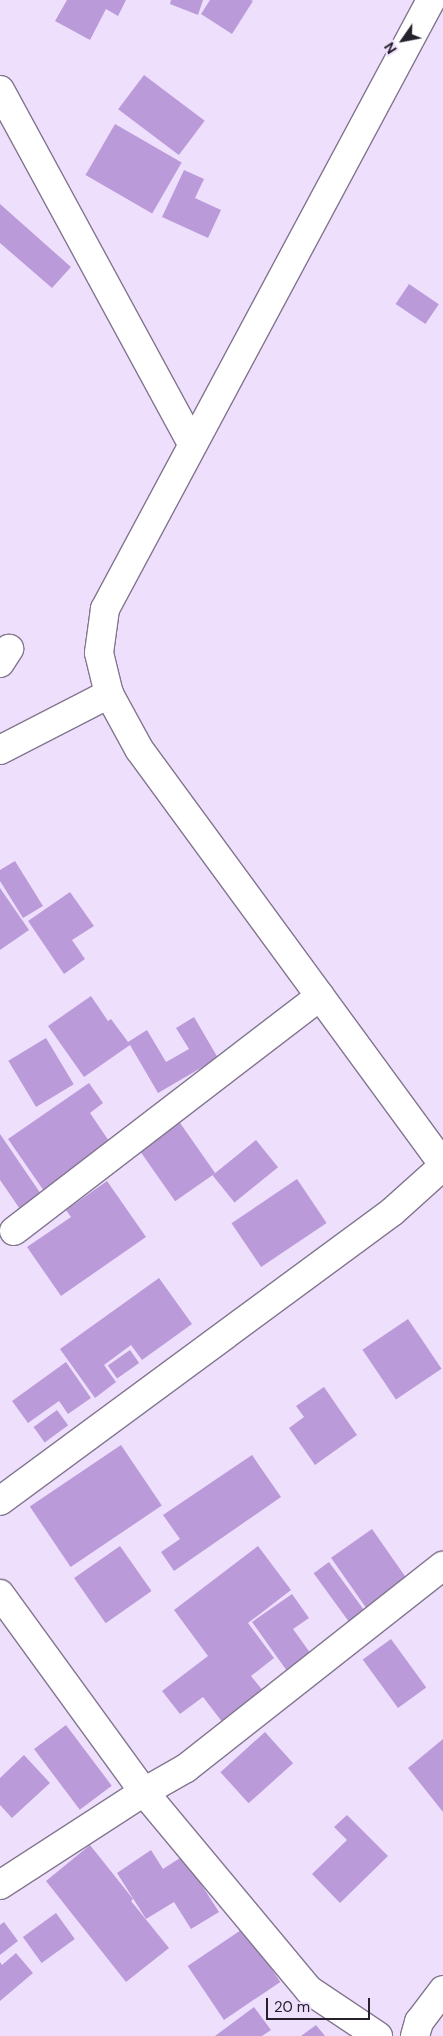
<!DOCTYPE html>
<html>
<head>
<meta charset="utf-8">
<style>
  body { margin:0 }
  #map { position:relative; width:443px; height:2036px; overflow:hidden; background:#eee0fd; font-family:"DM Sans",sans-serif }
  div>[style] { position:absolute }
  [style*='--x'] { left:calc(var(--x)*1px); top:calc(var(--y)*1px); width:calc(var(--w)*1px); rotate:calc(var(--a)*1deg) }
  .building>* { inset:0; background:#bb9ad9; transform-origin:0 0 }
  .roads { filter:drop-shadow(1px 0 #837690) drop-shadow(-1px 0 #837690) drop-shadow(0 1px #837690) drop-shadow(0 -1px #837690) }
  .street>* { height:28px; margin:-14px; padding:0 14px; transform-origin:14px; border-radius:14px; background:#fff }
  span { translate:-50% -50%; white-space:nowrap; text-align:center; line-height:1.15; -webkit-text-stroke:4px #eee0fd; paint-order:stroke }
  .north { position:absolute; left:378px; top:15px; width:50px; height:50px; -webkit-text-stroke:4px #eee0fd; paint-order:stroke; rotate:237deg; font-size:14px; font-weight:700; line-height:20px; text-align:center; color:#25202a }
  .north::after { content:''; display:block; margin:auto; width:18px; height:22px; background:#25202a; clip-path:polygon(50% 0,100% 100%,50% 72%,0 100%) }
  .scale { position:absolute; left:266px; top:1998px; width:104px; height:22px; box-sizing:border-box; border:2px solid #25202a; border-top:0; padding-left:6px; font-size:15px; line-height:18px; white-space:nowrap; color:#25202a; -webkit-text-stroke:4px #eee0fd; paint-order:stroke }
</style>
</head>
<body>
<div id="map">
  <div class="building">
    <div style="clip-path:polygon(67px 0,126px 0,118px 16px,106px 9px,90px 40px,55px 21px)"></div>
    <div style="clip-path:polygon(171px 0,203px 0,198px 15px,170px 4px)"></div>
    <div style="clip-path:polygon(210px 0,251px 0,253px 1px,232px 34px,201px 14px)"></div>
    <div style="left:144px;top:75px;width:76px;height:43px;rotate:37deg"></div>
    <div style="left:115px;top:124px;width:77px;height:59px;rotate:30deg"></div>
    <div style="clip-path:polygon(184px 170px,204px 179px,195px 198px,221px 210px,208px 238px,162px 217px)"></div>
    <div style="clip-path:polygon(0 204px,71px 267px,52px 288px,0 243px)"></div>
    <div style="left:409px;top:284px;width:36px;height:24px;rotate:34deg"></div>
    <div style="clip-path:polygon(15px 861px,43px 906px,23px 918px,0 881px,0 870px)"></div>
    <div style="clip-path:polygon(0 888px,29px 930px,0 950px)"></div>
    <div style="clip-path:polygon(70px 892px,94px 926px,72px 940px,85px 959px,64px 974px,28px 921px)"></div>
    <div style="clip-path:polygon(91px 996px,108px 1021px,111px 1019px,128px 1042px,147px 1030px,166px 1062px,189px 1049px,176px 1028px,194px 1017px,218px 1058px,158px 1093px,130px 1045px,84px 1077px,48px 1026px)"></div>
    <div style="left:46px;top:1038px;width:54px;height:44px;rotate:59deg"></div>
    <div style="clip-path:polygon(89px 1083px,103px 1103px,90px 1113px,111px 1144px,44px 1191px,8px 1139px)"></div>
    <div style="left:178px;top:1120px;width:65px;height:49px;rotate:55deg"></div>
    <div style="clip-path:polygon(0 1134px,43px 1197px,22px 1212px,0 1180px)"></div>
    <div style="left:256px;top:1140px;width:35px;height:56px;rotate:51deg"></div>
    <div style="left:297px;top:1179px;width:53px;height:79px;rotate:56deg"></div>
    <div style="clip-path:polygon(107px 1181px,146px 1237px,61px 1296px,27px 1247px,71px 1217px,66px 1210px)"></div>
    <div style="clip-path:polygon(159px 1278px,192px 1324px,142px 1360px,131px 1345px,104px 1365px,116px 1382px,95px 1398px,60px 1349px)"></div>
    <div style="left:408px;top:1319px;width:60px;height:55px;rotate:56deg"></div>
    <div style="left:130px;top:1350px;width:16px;height:27px;rotate:55deg"></div>
    <div style="clip-path:polygon(66px 1362px,91px 1398px,68px 1414px,59px 1401px,28px 1423px,12px 1401px)"></div>
    <div style="clip-path:polygon(324px 1387px,357px 1435px,315px 1465px,289px 1428px,304px 1417px,296px 1406px)"></div>
    <div style="left:57px;top:1410px;width:19px;height:29px;rotate:54deg"></div>
    <div style="left:121px;top:1445px;width:73px;height:110px;rotate:56deg"></div>
    <div style="clip-path:polygon(252px 1455px,281px 1497px,174px 1571px,161px 1552px,180px 1539px,163px 1515px)"></div>
    <div style="left:372px;top:1529px;width:61px;height:50px;rotate:55deg"></div>
    <div style="left:120px;top:1546px;width:55px;height:56px;rotate:55deg"></div>
    <div style="clip-path:polygon(258px 1546px,291px 1590px,248px 1623px,274px 1658px,251px 1676px,264px 1692px,223px 1723px,203px 1697px,180px 1714px,162px 1691px,208px 1656px,174px 1610px)"></div>
    <div style="left:329px;top:1562px;width:60px;height:19px;rotate:54deg"></div>
    <div style="clip-path:polygon(292px 1594px,309px 1618px,293px 1629px,311px 1654px,287px 1671px,252px 1622px)"></div>
    <div style="left:391px;top:1639px;width:60px;height:35px;rotate:54deg"></div>
    <div style="left:66px;top:1725px;width:76px;height:40px;rotate:53deg"></div>
    <div style="left:265px;top:1732px;width:42px;height:60px;rotate:48deg"></div>
    <div style="clip-path:polygon(443px 1739px,443px 1812px,408px 1768px)"></div>
    <div style="clip-path:polygon(24px 1755px,50px 1783px,12px 1818px,0 1805px,0 1778px)"></div>
    <div style="clip-path:polygon(347px 1815px,388px 1856px,340px 1903px,312px 1874px,347px 1840px,334px 1827px)"></div>
    <div style="clip-path:polygon(90px 1845px,133px 1899px,131px 1901px,169px 1948px,126px 1982px,46px 1881px)"></div>
    <div style="clip-path:polygon(151px 1850px,163px 1869px,183px 1856px,219px 1912px,191px 1929px,174px 1902px,146px 1919px,117px 1873px)"></div>
    <div style="left:56px;top:1913px;width:32px;height:41px;rotate:54deg"></div>
    <div style="clip-path:polygon(4px 1922px,18px 1941px,0 1955px,0 1925px)"></div>
    <div style="left:244px;top:1928px;width:65px;height:68px;rotate:56deg"></div>
    <div style="clip-path:polygon(16px 1953px,33px 1973px,0 2001px,0 1962px,2px 1965px)"></div>
    <div style="clip-path:polygon(254px 2007px,271px 2030px,262px 2036px,215px 2036px)"></div>
    <div style="clip-path:polygon(316px 2025px,325px 2036px,301px 2036px)"></div>
  </div>
  <div class="roads">
    <div class="street">
      <div style="--x:431;--y:0;--w:691;--a:118.16"></div>
      <div style="--x:105;--y:609;--w:44;--a:97.8"></div>
      <div style="--x:99;--y:653;--w:42;--a:76.3"></div>
      <div style="--x:109;--y:694;--w:63;--a:61.4"></div>
      <div style="--x:139;--y:749;--w:514;--a:53.78"></div>
      <div style="--x:0;--y:90;--w:402;--a:61.5"></div>
      <div style="--x:0;--y:663;--w:17;--a:-57"></div>
      <div style="--x:0;--y:750;--w:123;--a:-27.2"></div>
      <div style="--x:14;--y:1231;--w:386;--a:-37.5"></div>
      <div style="--x:0;--y:1501;--w:487;--a:-36.4"></div>
      <div style="--x:392;--y:1212;--w:69;--a:-42"></div>
      <div style="--x:0;--y:1594;--w:245;--a:54"></div>
      <div style="--x:144;--y:1792;--w:258;--a:50.2"></div>
      <div style="--x:309;--y:1990;--w:83;--a:33.7"></div>
      <div style="--x:0;--y:1885;--w:171;--a:-32.9"></div>
      <div style="--x:144;--y:1792;--w:48;--a:-29.7"></div>
      <div style="--x:186;--y:1768;--w:327;--a:-38.2"></div>
      <div style="--x:415;--y:2036;--w:15;--a:-74"></div>
      <div style="--x:419;--y:2022;--w:40;--a:-53"></div>
    </div>
  </div>
  <div class="north">N</div>
  <div class="scale">20 m</div>
</div>
</body>
</html>
